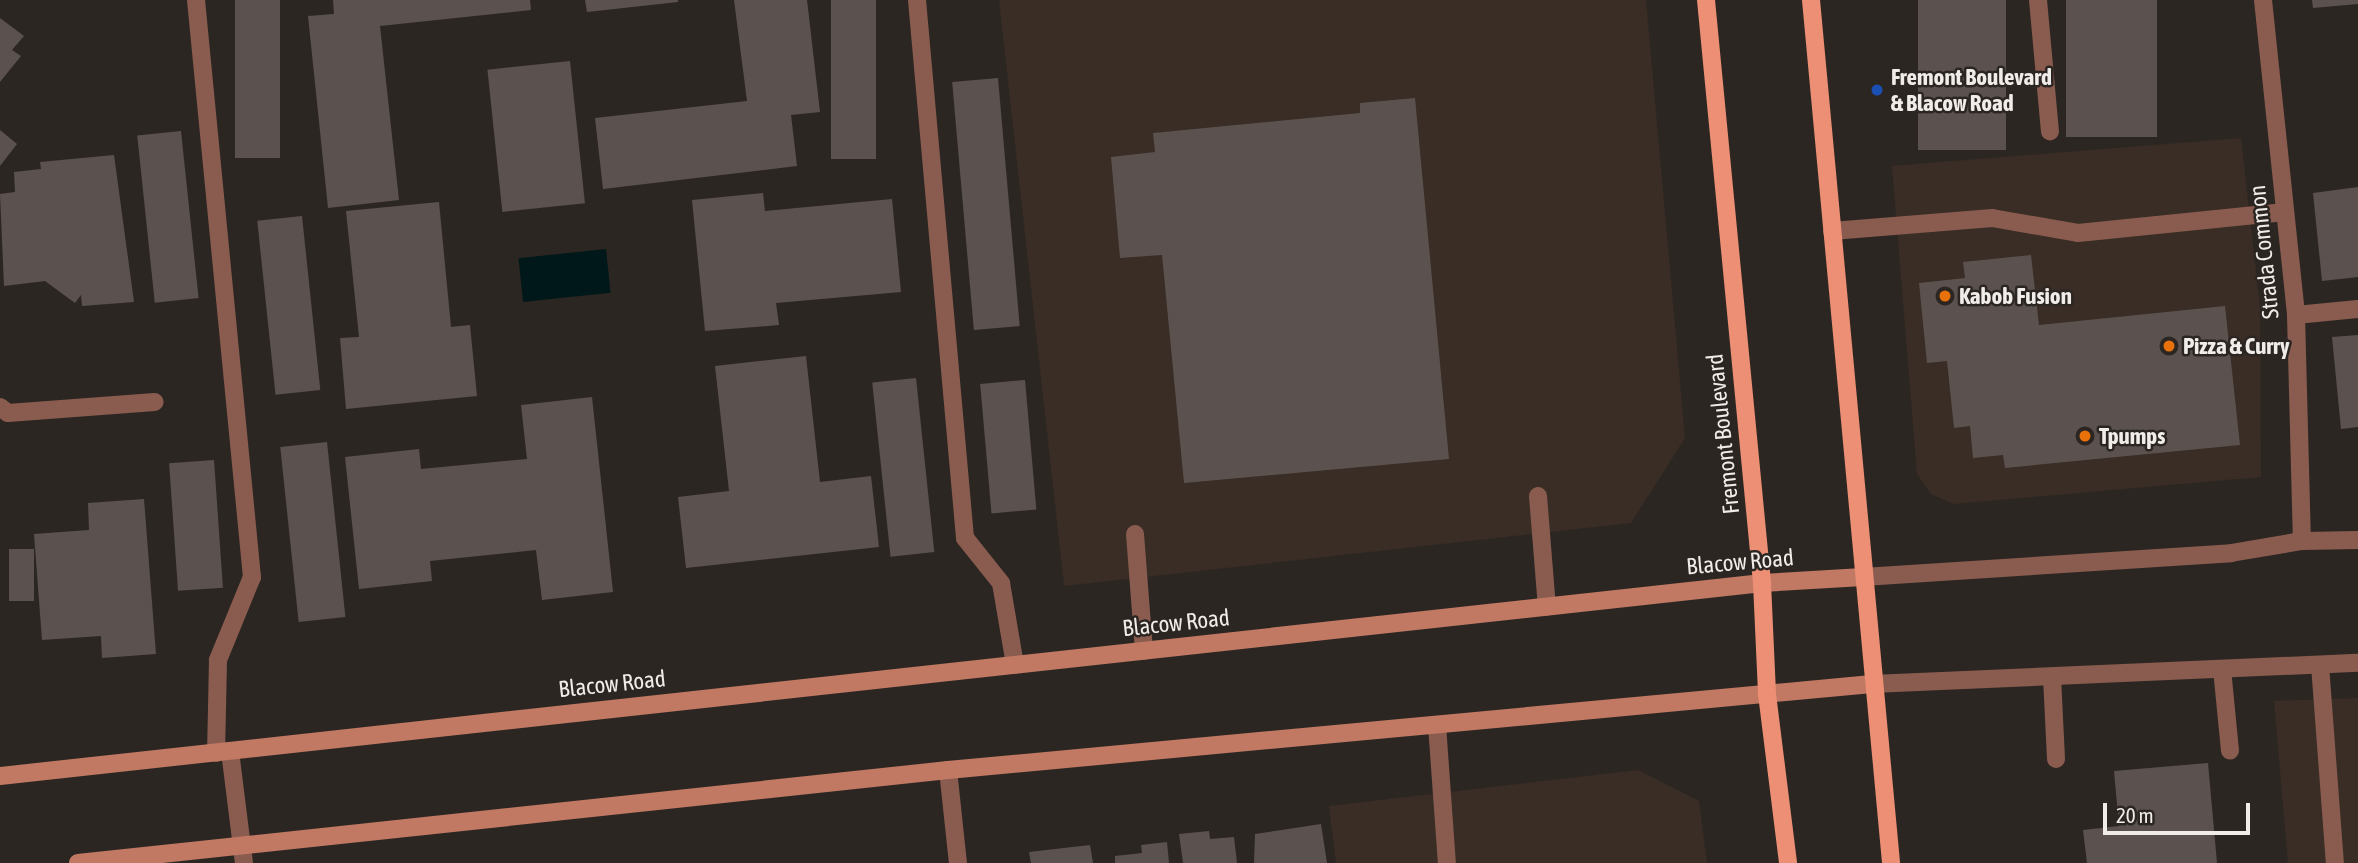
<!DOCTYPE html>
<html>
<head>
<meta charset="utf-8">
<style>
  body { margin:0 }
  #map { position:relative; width:2358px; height:863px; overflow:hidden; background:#2c2622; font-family:"Asap Condensed",sans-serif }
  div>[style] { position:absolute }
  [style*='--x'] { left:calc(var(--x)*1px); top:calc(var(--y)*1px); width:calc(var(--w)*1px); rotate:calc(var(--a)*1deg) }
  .built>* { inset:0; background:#392d25 }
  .water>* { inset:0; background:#001819; transform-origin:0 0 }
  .building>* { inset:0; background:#5b524f; transform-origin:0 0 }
  .service>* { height:18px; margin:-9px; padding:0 9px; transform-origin:9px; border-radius:9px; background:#8a5c4f }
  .minor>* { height:18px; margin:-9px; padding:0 9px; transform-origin:9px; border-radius:9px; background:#8a5c4f }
  .tertiary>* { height:18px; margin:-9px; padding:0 9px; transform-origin:9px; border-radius:9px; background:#8a5c4f }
  .secondary>* { height:18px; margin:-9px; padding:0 9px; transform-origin:9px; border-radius:9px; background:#c17964 }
  .primary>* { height:18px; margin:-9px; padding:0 9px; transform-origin:9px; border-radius:9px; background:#ec8f74 }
  .dots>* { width:19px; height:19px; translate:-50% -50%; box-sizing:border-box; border:4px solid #2c2622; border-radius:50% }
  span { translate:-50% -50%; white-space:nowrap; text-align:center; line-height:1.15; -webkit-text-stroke:5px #2c2622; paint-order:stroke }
  .poi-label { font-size:23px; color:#f0ece9; font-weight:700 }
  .left { translate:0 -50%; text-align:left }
  .street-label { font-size:23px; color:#f0ece9 }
  .scale { position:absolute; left:2103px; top:803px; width:147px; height:32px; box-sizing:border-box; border:4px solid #f0ece9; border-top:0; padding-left:9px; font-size:21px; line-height:24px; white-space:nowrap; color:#f0ece9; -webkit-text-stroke:5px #2c2622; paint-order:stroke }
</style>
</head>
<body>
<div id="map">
  <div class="built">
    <div style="clip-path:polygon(999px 0,1646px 0,1685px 438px,1631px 523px,1064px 586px)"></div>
    <div style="clip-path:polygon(2241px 138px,2260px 308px,2261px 477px,1953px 504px,1931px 494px,1917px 474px,1892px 166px)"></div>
    <div style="clip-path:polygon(2358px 698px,2358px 863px,2288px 863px,2274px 701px)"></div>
    <div style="clip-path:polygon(1638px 770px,1699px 801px,1707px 863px,1336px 863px,1329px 806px)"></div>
  </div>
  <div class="water">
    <div style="left:606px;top:249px;width:44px;height:88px;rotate:84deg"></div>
  </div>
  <div class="building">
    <div style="left:235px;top:0;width:45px;height:158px"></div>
    <div style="clip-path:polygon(333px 0,530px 0,531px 10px,380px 26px,399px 200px,328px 208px,308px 16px,334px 14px)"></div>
    <div style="clip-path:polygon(585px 0,678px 0,678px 2px,587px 12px)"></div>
    <div style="clip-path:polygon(734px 0,807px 0,820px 112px,791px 115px,797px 166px,603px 189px,595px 118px,747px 101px)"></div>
    <div style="left:831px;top:0;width:45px;height:159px"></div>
    <div style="left:1918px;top:0;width:88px;height:150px"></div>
    <div style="left:2066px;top:0;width:91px;height:137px"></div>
    <div style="clip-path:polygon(2312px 0,2358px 0,2358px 4px,2313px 8px)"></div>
    <div style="clip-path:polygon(0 18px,24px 36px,12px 50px,21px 56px,0 82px)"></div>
    <div style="left:570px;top:61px;width:143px;height:83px;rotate:84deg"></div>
    <div style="left:998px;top:78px;width:249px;height:46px;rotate:85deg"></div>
    <div style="clip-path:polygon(1415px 98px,1449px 459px,1184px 483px,1162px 255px,1120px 258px,1111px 157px,1155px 152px,1153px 133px,1360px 113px,1360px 103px)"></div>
    <div style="clip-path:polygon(0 130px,17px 144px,0 166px)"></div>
    <div style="left:181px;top:131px;width:168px;height:44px;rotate:84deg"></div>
    <div style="clip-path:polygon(114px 155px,134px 302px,82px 306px,81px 295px,75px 303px,45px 281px,4px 286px,0 194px,15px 192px,14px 172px,41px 169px,40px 162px)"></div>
    <div style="clip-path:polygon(2358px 187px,2358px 277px,2322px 281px,2313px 193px)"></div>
    <div style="clip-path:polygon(763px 193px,765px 211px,892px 199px,901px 292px,776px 303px,779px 325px,705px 331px,692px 200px)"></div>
    <div style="clip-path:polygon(439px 202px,451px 327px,470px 325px,477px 396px,346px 409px,340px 338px,359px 337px,346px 211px)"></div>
    <div style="left:302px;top:216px;width:175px;height:45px;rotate:84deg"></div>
    <div style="clip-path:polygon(2031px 255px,2039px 325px,2225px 306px,2240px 445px,2005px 468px,2003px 455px,1973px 458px,1970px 426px,1954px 428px,1947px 361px,1927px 363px,1919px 283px,1965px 278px,1963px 262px)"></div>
    <div style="clip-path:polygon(2358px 335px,2358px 427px,2341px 429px,2332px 337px)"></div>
    <div style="clip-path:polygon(806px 356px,820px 482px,871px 476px,879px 547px,686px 568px,678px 497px,729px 491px,715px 366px)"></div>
    <div style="left:916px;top:378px;width:175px;height:44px;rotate:84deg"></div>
    <div style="left:1025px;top:380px;width:130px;height:45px;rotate:85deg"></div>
    <div style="clip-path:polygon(592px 397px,613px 592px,542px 600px,536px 550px,430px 561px,432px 581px,359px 589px,345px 457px,419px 449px,421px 469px,527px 459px,521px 405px)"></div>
    <div style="left:327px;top:442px;width:176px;height:47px;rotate:84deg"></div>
    <div style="left:214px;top:460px;width:128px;height:45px;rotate:86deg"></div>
    <div style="clip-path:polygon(144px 499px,156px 654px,102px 658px,101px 636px,42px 640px,34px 534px,89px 530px,88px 503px)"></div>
    <div style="left:9px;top:549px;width:25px;height:52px"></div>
    <div style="clip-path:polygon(2208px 763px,2217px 863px,2087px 863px,2083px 830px,2119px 826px,2114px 771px)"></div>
    <div style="clip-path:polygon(1321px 824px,1327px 863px,1254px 863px,1255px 834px)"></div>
    <div style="clip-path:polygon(1209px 831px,1210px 839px,1234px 837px,1237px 863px,1183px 863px,1179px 834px)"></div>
    <div style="clip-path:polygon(1167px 842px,1169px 863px,1115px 863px,1115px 856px,1142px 853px,1141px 845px)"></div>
    <div style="clip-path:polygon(1090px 845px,1093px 863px,1031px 863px,1029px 852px)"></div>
  </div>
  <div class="service">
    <div style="--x:196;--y:0;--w:580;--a:84.46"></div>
    <div style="--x:252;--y:577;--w:90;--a:112.3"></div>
    <div style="--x:218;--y:660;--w:93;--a:91.2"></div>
    <div style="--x:917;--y:0;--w:540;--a:84.9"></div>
    <div style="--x:965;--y:538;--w:58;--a:51.3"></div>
    <div style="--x:1001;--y:583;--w:83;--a:80.3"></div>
    <div style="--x:1832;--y:231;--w:161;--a:-4.6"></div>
    <div style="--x:1992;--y:218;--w:87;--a:9.9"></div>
    <div style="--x:2078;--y:233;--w:208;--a:-5.8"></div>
    <div style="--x:1538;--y:496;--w:111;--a:85.4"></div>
    <div style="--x:1135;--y:534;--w:117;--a:85.6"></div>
    <div style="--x:2320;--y:665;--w:199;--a:85.7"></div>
    <div style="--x:2222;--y:669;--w:82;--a:84.4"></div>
    <div style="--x:2052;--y:677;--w:82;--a:87.2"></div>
    <div style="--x:1437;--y:725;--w:138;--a:85.9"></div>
  </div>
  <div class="minor">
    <div style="--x:2038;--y:0;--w:132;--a:84.8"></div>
    <div style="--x:2263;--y:0;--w:317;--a:84"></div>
    <div style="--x:2296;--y:315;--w:226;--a:88.5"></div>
    <div style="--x:2296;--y:315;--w:62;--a:-5.5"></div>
    <div style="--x:0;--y:407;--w:10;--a:37"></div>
    <div style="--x:8;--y:413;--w:147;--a:-4.3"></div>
    <div style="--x:230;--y:751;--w:113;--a:82.9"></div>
    <div style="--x:948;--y:770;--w:94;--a:83.9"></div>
  </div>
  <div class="tertiary">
    <div style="--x:1863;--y:577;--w:369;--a:-3.7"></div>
    <div style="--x:2231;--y:553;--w:72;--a:-9.6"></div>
    <div style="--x:2302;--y:541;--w:56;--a:-1"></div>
    <div style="--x:1872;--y:684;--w:486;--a:-2.5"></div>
  </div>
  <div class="secondary">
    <div style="--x:0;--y:776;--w:1773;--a:-6.25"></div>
    <div style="--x:1762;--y:583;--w:101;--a:-3.4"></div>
    <div style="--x:78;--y:863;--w:875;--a:-6.1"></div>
    <div style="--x:948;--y:770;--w:928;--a:-5.32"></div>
  </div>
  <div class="primary">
    <div style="--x:1706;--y:0;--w:586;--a:84.51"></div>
    <div style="--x:1762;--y:583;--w:111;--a:87.4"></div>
    <div style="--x:1767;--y:694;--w:170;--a:82.9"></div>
    <div style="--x:1811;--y:0;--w:867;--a:84.7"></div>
  </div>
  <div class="dots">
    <div style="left:1877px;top:90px;background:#1a4fb4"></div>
    <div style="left:1945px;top:296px;background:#e8710a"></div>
    <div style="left:2169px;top:346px;background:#e8710a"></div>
    <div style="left:2085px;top:436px;background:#e8710a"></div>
  </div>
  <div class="poi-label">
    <span class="left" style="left:1891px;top:90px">Fremont Boulevard<br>&amp; Blacow Road</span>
    <span class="left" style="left:1959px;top:296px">Kabob Fusion</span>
    <span class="left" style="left:2183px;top:346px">Pizza &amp; Curry</span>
    <span class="left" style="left:2099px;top:436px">Tpumps</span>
  </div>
  <div class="street-label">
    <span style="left:2264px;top:252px;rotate:-96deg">Strada Common</span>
    <span style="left:1723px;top:434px;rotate:-96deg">Fremont Boulevard</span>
    <span style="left:1740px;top:562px;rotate:-5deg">Blacow Road</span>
    <span style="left:1176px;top:623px;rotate:-6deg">Blacow Road</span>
    <span style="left:612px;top:684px;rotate:-6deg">Blacow Road</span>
  </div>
  <div class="scale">20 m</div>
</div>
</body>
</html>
